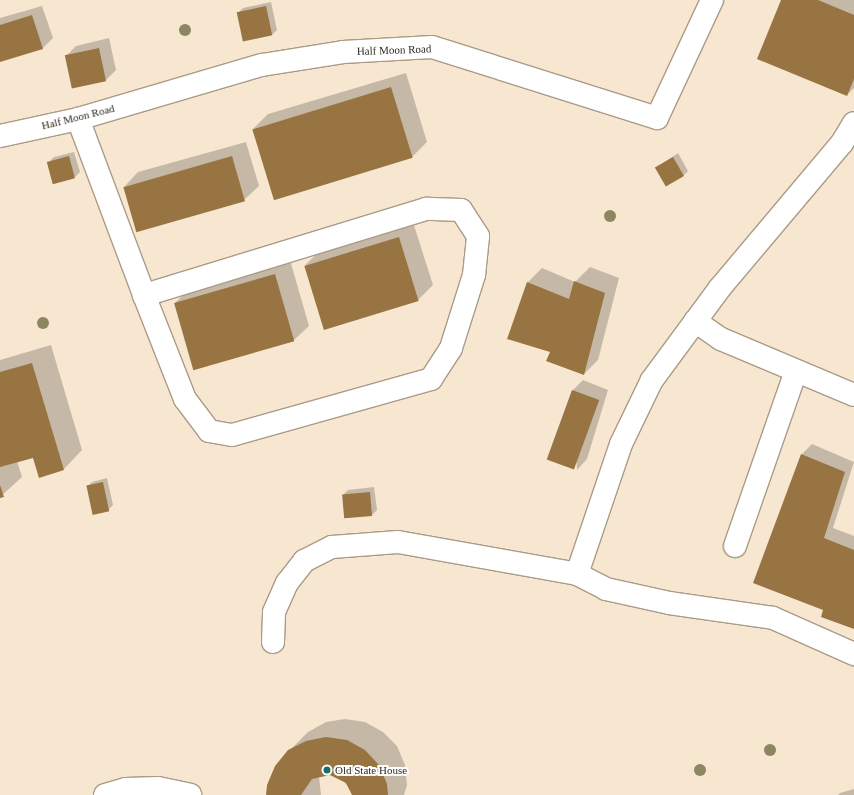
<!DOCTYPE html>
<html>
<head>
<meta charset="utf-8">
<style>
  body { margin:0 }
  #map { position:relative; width:854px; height:795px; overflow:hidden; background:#f7e7d1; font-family:Georgia,serif }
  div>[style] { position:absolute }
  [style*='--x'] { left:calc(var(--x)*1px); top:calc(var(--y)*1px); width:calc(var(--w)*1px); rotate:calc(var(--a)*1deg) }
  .shadow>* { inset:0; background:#0003 }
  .building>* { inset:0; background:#987442; transform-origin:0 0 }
  .roads { filter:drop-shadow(1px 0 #aa9b87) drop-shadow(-1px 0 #aa9b87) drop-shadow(0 1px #aa9b87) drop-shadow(0 -1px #aa9b87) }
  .minor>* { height:22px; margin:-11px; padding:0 11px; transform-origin:11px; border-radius:11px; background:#fff }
  .trees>* { width:12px; height:12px; margin:-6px; border-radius:50%; background:#8c8661 }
  .dots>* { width:11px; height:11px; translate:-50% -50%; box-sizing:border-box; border:2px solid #fff; border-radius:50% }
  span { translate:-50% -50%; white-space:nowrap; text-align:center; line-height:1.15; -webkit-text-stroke:4px #fff; paint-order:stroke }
  .street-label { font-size:11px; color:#2e2820 }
  .poi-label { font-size:11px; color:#2e2820 }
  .left { translate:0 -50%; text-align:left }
</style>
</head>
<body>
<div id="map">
  <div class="shadow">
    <div style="clip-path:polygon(782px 0,854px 0,854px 88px,847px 95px)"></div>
    <div style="clip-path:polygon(271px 2px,277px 30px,272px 35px,238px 13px,243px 8px)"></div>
    <div style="clip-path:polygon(42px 6px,53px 38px,43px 48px,0 61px,0 18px)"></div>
    <div style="clip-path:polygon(109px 38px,116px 70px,106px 80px,73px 87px,66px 56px,76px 46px)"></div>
    <div style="clip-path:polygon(406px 73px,427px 142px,412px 157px,253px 129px,268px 114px)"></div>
    <div style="clip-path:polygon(246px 142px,259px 186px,244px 200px,124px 187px,138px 172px)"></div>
    <div style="clip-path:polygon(74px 152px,80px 172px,75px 177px,49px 162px,54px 157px)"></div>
    <div style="clip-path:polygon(678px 153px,688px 171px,683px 176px,656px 168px)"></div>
    <div style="clip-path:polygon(413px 222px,433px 285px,418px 300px,305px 265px,320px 251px)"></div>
    <div style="clip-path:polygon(290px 260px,309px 326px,294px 340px,195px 369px,176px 302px,190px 288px)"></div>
    <div style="clip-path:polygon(590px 267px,619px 278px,598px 360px,584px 374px,551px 352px,527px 283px,542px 268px,575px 282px)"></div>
    <div style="clip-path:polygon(51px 345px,82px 450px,64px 469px,39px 477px,33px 457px,17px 461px,22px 477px,0 497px,0 360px)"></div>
    <div style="clip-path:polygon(583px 380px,608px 390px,587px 459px,577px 470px,573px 390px)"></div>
    <div style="clip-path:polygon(812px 444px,854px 462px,833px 528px,854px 536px,854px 628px,825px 609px,802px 454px)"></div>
    <div style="clip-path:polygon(107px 478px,113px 505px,108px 510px,87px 487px,92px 482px)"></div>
    <div style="clip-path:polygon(374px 487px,377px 510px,372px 515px,346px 518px,343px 495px,348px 490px)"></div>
    <div style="clip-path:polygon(345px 719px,365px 722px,383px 732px,397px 746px,405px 765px,407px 785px,404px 795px,353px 795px,352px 791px,340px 777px,330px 774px,319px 776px,321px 795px,267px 795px,289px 751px,308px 732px,326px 722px)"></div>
    <div style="clip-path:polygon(854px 789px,854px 795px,838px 795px,840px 793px)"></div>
  </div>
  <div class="building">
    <div style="clip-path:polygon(781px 0,818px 0,854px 15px,854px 79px,847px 96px,757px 59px)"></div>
    <div style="left:266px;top:6px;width:30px;height:30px;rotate:78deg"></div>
    <div style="clip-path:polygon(32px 15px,43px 49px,0 62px,0 25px)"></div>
    <div style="left:99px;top:48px;width:34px;height:35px;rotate:78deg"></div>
    <div style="left:391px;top:87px;width:74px;height:145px;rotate:73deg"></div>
    <div style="left:69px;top:156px;width:23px;height:23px;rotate:75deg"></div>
    <div style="left:232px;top:156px;width:47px;height:113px;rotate:74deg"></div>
    <div style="left:673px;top:157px;width:22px;height:21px;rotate:60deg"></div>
    <div style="left:399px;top:237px;width:67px;height:99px;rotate:73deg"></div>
    <div style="left:275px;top:274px;width:70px;height:105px;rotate:74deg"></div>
    <div style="clip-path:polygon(574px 281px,605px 293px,584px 375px,546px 361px,550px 352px,507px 339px,527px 282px,569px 299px)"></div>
    <div style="clip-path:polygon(32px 363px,64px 470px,39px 478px,33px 458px,0 467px,0 372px)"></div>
    <div style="left:572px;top:390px;width:29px;height:74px;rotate:20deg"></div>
    <div style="clip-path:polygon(801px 454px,845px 472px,824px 538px,854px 550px,854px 629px,821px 617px,823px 610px,753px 583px)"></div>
    <div style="left:103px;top:482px;width:30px;height:17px;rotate:78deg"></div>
    <div style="clip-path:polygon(0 485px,4px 497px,0 498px)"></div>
    <div style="left:370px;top:492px;width:24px;height:28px;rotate:85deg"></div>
    <div style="clip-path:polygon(326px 737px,347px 740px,365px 750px,379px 765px,387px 784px,388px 795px,352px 795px,346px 783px,330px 775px,312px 779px,301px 795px,266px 795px,267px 785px,275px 766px,288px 750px,306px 741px)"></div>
  </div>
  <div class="roads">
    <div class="minor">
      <div style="--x:78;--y:119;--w:188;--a:69.4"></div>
      <div style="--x:144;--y:295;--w:112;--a:68.5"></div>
      <div style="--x:185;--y:399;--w:40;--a:53"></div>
      <div style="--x:209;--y:431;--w:23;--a:10"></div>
      <div style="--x:232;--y:435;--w:207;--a:-15.7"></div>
      <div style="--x:431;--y:379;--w:37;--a:-57"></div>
      <div style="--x:451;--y:348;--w:77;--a:-72.5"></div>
      <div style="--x:474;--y:275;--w:39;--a:-84"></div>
      <div style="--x:478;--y:236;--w:31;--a:-123"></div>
      <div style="--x:461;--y:210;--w:35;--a:-178"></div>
      <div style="--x:426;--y:209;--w:295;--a:163"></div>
      <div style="--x:0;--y:136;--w:80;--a:-12.3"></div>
      <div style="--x:78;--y:119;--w:192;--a:-16.4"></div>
      <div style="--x:262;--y:65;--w:82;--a:-9.1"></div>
      <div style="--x:343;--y:52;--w:89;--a:-3.2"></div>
      <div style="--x:432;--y:47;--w:236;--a:17.5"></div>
      <div style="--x:657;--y:118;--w:130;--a:-65"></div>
      <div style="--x:695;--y:321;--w:32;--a:35"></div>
      <div style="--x:721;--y:339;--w:144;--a:22.8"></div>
      <div style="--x:735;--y:546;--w:185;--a:-70.8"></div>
      <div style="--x:577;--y:574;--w:137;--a:-71.3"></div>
      <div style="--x:621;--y:444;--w:71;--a:-64.2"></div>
      <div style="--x:652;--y:380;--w:113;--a:-53.6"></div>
      <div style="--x:719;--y:289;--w:191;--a:-49.9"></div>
      <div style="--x:842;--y:143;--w:23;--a:-59"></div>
      <div style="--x:273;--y:642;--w:30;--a:-88"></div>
      <div style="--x:274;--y:612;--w:32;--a:-66"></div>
      <div style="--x:287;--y:583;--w:28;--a:-52"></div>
      <div style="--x:304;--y:561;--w:31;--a:-27"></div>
      <div style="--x:332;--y:547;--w:66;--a:-4.3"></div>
      <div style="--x:398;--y:542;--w:182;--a:10.1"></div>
      <div style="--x:577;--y:574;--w:33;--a:27"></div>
      <div style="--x:606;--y:589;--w:65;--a:12.5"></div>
      <div style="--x:669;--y:603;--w:105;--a:8.2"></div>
      <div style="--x:773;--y:618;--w:89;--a:24"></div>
      <div style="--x:105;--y:795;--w:22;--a:-16"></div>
      <div style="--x:126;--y:789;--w:32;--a:-2"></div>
      <div style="--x:158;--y:788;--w:33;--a:12"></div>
    </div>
  </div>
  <div class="trees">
    <div style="left:185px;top:30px"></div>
    <div style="left:610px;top:216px"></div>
    <div style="left:43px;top:323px"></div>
    <div style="left:770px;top:750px"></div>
    <div style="left:700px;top:770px"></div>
  </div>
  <div class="dots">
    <div style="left:327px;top:770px;background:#206c6b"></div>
  </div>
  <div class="street-label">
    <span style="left:394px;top:50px;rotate:-2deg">Half Moon Road</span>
    <span style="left:78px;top:117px;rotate:-14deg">Half Moon Road</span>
  </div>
  <div class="poi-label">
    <span class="left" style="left:335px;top:770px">Old State House</span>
  </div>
</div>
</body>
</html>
